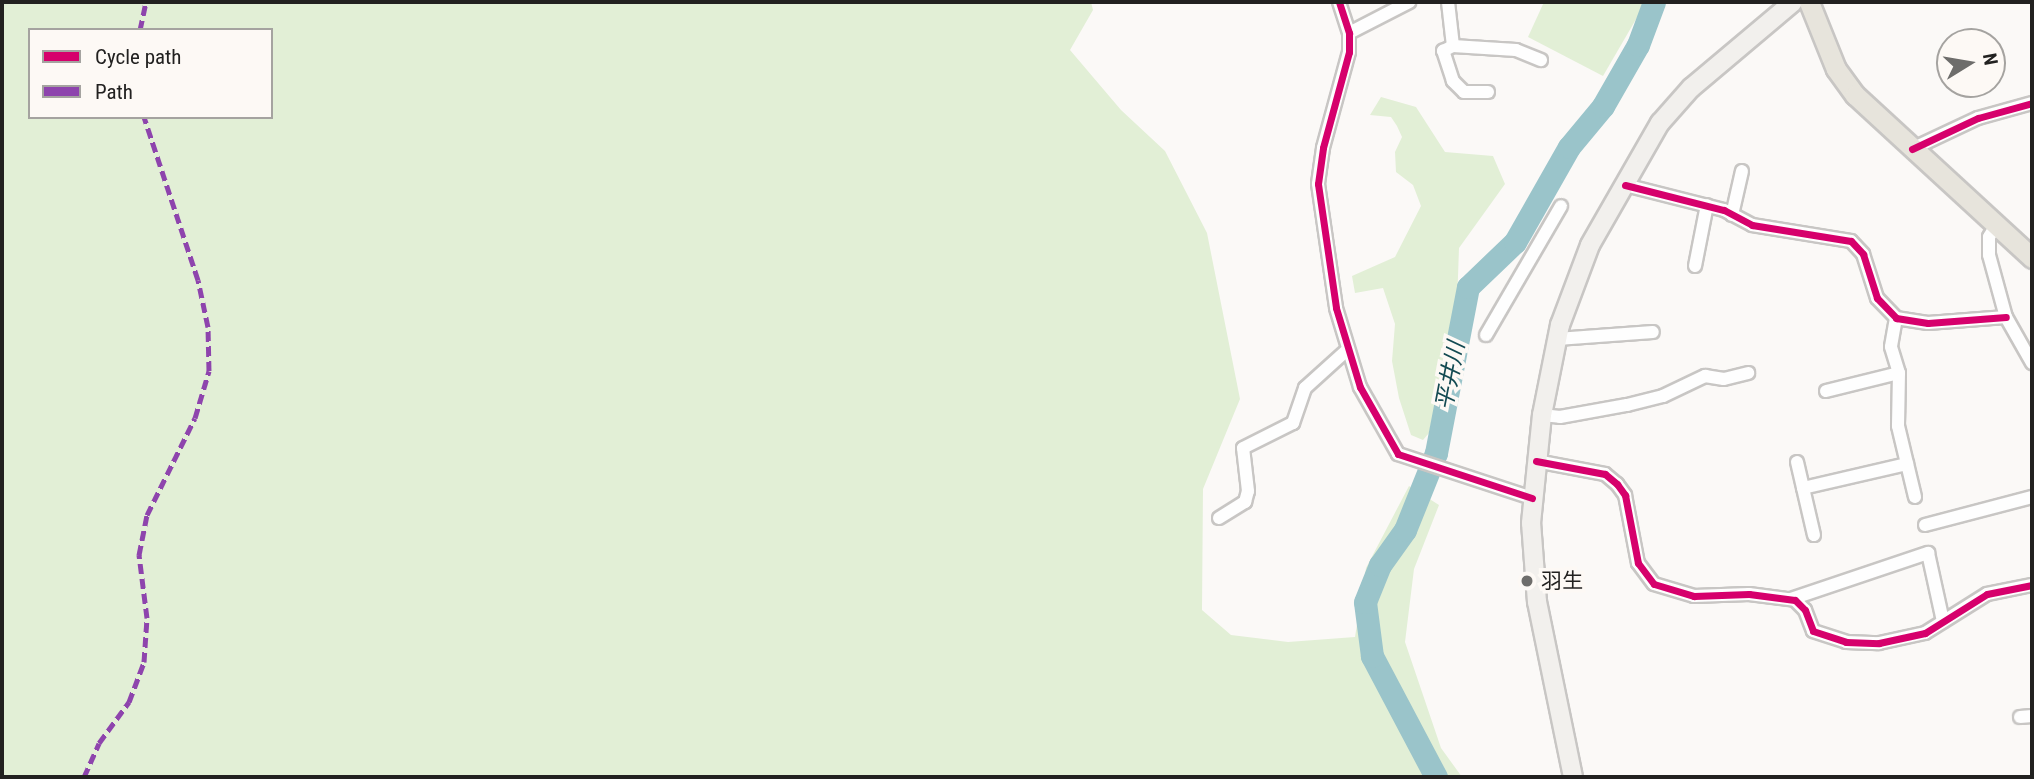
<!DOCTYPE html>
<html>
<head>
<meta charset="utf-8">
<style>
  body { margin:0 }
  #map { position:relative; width:2034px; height:779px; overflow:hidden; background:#fbf9f7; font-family:"Roboto Condensed","Noto Sans JP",sans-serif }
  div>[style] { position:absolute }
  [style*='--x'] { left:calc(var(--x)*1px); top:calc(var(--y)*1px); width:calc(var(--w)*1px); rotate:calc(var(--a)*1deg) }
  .green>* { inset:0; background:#e2efd6 }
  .river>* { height:23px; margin:-11.5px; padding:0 11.5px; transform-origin:11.5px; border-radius:11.5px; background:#9ac4ca }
  .roads { filter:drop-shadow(2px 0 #c8c6c4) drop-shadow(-2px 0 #c8c6c4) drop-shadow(0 2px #c8c6c4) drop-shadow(0 -2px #c8c6c4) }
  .street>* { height:12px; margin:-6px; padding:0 6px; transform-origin:6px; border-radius:6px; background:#fefefe }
  .secondary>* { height:18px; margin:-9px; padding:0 9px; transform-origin:9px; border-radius:9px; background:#f2f0ed }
  .primary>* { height:19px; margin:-9.5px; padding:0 9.5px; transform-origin:9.5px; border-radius:9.5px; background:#e7e4dc }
  .quiet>* { height:5px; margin-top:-2.5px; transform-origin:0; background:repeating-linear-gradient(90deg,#8e44ad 0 10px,transparent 0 15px) }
  .cycleway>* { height:7px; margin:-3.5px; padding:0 3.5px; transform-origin:3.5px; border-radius:3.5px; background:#d6006c }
  .dots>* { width:19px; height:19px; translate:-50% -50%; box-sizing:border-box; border:4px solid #fdf9f5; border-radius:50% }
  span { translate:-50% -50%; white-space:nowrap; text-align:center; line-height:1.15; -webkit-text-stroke:7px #fdf9f5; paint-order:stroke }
  .poi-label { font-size:21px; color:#222120 }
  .left { translate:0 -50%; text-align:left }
  .water-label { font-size:23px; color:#134a52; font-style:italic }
  .frame { position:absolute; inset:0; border:4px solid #222120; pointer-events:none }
  .legend { position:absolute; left:28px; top:28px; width:245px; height:91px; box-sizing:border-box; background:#fdf9f5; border:2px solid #a5a3a0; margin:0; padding:9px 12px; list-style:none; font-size:21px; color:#222120 }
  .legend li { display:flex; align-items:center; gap:14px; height:35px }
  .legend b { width:35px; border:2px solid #a5a3a0 }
  .north { position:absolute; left:1936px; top:28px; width:70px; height:70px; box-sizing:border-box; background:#fdf9f5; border:2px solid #a5a3a0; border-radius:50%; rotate:79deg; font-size:19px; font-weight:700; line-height:28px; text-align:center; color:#222120 }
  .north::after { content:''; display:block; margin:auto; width:24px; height:32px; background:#6e6d6b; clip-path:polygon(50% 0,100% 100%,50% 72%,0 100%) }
</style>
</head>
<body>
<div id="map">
  <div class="green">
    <div style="clip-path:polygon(evenodd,2px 2px,1091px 2px,1093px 10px,1070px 50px,1121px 110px,1165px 151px,1207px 233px,1240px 399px,1203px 489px,1202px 610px,1231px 635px,1288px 642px,1355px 637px,1366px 568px,1409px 486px,1439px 505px,1414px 569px,1405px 642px,1441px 748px,1462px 777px,2px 777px,2px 2px,30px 30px,271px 30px,271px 117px,30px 117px,30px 30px)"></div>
    <div style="clip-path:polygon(1544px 2px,1646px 2px,1603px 76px,1528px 37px)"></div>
    <div style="clip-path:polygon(1381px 97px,1416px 107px,1445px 152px,1493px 156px,1505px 184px,1459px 248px,1457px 305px,1429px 433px,1423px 440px,1411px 435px,1399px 398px,1392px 361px,1395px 324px,1383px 288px,1355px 293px,1352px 276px,1395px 257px,1421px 206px,1413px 185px,1396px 172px,1395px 152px,1402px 137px,1397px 126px,1391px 117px,1370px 115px)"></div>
  </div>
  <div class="river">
    <div style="--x:1436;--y:777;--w:137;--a:-117.9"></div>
    <div style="--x:1372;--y:656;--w:54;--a:-97.4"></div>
    <div style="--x:1365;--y:602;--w:40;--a:-68"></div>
    <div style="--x:1380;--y:565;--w:43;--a:-54.5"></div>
    <div style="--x:1405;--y:530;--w:83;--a:-68.1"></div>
    <div style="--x:1436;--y:453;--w:169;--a:-79.1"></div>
    <div style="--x:1468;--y:287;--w:65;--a:-43.8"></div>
    <div style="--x:1515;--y:242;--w:109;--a:-60.4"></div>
    <div style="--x:1569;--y:147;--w:53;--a:-50.3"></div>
    <div style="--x:1603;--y:106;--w:70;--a:-60.2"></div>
    <div style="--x:1638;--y:45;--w:46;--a:-69.6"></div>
  </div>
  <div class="roads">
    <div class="street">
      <div style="--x:1339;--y:2;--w:33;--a:72"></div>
      <div style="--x:1349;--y:33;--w:19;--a:90"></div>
      <div style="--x:1349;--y:52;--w:99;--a:105.2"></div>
      <div style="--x:1323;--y:148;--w:36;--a:98"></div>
      <div style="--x:1318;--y:184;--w:125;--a:81.7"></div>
      <div style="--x:1336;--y:308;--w:83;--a:73.1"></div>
      <div style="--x:1360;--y:387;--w:77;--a:60.4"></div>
      <div style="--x:1398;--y:454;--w:141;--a:18.2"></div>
      <div style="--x:1448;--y:2;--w:44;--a:83.5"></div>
      <div style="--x:1349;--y:33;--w:68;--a:-27.3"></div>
      <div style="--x:1488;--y:92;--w:24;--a:180"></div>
      <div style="--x:1464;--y:92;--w:16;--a:-135"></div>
      <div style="--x:1453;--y:81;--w:32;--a:-108"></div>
      <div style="--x:1443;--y:51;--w:11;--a:-27"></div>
      <div style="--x:1453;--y:46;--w:63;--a:3.6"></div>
      <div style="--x:1516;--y:50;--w:27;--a:22"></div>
      <div style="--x:1912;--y:149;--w:73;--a:-25.2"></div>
      <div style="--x:1978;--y:118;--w:56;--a:-15.5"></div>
      <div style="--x:1625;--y:185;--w:102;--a:14.2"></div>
      <div style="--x:1724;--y:210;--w:32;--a:28"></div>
      <div style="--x:1752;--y:225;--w:100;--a:9.2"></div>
      <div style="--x:1851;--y:241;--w:18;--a:47"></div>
      <div style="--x:1863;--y:254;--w:46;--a:72.3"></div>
      <div style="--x:1877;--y:298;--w:28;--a:46"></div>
      <div style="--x:1896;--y:318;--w:32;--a:9"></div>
      <div style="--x:1928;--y:323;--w:78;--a:-4.4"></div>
      <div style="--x:1732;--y:215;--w:45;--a:-77.2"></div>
      <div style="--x:1996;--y:225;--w:14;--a:120"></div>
      <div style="--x:1989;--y:237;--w:18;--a:90"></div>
      <div style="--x:1989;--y:255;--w:64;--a:74.7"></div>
      <div style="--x:2006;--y:317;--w:53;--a:60.5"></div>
      <div style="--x:1695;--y:266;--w:62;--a:-78.9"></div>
      <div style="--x:1896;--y:318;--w:29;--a:100"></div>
      <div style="--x:1891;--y:347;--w:27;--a:73"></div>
      <div style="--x:1899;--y:373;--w:53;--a:91.1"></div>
      <div style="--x:1898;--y:426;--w:73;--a:76.5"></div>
      <div style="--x:1486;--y:335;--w:149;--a:-59.8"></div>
      <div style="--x:1557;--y:339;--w:96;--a:-4.2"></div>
      <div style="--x:1826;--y:391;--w:75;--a:-13.9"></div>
      <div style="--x:1542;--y:415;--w:18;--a:6"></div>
      <div style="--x:1560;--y:417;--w:68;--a:-10.2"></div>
      <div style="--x:1627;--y:405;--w:37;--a:-14"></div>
      <div style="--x:1663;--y:396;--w:47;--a:-25.5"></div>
      <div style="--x:1705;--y:376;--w:19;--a:9"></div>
      <div style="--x:1724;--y:379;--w:25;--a:-14"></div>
      <div style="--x:1536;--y:461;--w:70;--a:10.7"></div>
      <div style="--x:1605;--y:474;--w:16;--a:40"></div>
      <div style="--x:1617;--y:484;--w:14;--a:54"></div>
      <div style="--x:1625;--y:495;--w:69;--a:79.2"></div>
      <div style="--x:1638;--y:563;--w:26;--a:53"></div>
      <div style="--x:1654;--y:584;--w:42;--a:16.7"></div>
      <div style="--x:1694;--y:596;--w:55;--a:-2.1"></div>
      <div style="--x:1749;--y:594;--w:46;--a:7.4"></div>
      <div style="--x:1795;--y:600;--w:14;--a:45"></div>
      <div style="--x:1805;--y:610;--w:22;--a:69"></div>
      <div style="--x:1813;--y:631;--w:35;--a:18"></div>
      <div style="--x:1846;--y:642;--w:33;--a:2"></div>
      <div style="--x:1879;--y:643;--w:47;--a:-12.3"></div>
      <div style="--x:1925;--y:633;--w:73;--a:-32.2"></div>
      <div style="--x:1987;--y:594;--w:46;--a:-11.3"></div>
      <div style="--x:1797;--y:462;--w:75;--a:76.9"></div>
      <div style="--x:1803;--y:488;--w:107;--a:-13"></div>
      <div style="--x:1219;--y:518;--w:31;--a:-32"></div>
      <div style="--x:1245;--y:502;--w:11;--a:-75"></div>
      <div style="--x:1248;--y:491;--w:43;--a:-96.6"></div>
      <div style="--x:1243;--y:448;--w:56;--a:-26.6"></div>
      <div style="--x:1293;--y:423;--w:37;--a:-71"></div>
      <div style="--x:1305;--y:388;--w:55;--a:-42.1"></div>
      <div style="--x:1925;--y:525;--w:111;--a:-14.7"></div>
      <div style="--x:1791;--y:599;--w:145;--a:-18.6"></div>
      <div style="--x:1928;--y:553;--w:70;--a:77.6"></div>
      <div style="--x:2020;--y:717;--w:12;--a:-5"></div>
    </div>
    <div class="secondary">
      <div style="--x:1573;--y:777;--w:179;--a:-101.6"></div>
      <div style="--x:1537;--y:602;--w:79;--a:-94.3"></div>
      <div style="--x:1531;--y:523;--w:109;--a:-84.2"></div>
      <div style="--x:1542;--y:415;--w:92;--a:-78.7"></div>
      <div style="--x:1560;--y:325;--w:85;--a:-69.4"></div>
      <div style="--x:1590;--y:245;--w:141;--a:-60.2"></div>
      <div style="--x:1660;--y:123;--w:47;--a:-48.5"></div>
      <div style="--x:1691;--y:88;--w:133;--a:-40.1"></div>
    </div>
    <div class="primary">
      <div style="--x:1809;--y:2;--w:72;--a:68.1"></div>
      <div style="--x:1836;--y:69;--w:32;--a:54"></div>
      <div style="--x:1855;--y:95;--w:241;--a:42.6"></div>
    </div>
  </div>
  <div class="quiet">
    <div style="--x:140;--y:30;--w:29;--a:-78"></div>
    <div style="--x:84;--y:777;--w:37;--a:-66"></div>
    <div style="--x:99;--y:743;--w:51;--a:-53.8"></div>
    <div style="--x:129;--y:702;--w:43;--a:-69.4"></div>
    <div style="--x:144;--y:662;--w:44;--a:-86.1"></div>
    <div style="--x:147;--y:618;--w:64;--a:-97.2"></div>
    <div style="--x:139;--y:555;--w:41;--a:-78.7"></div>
    <div style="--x:147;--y:515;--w:108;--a:-63.7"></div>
    <div style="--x:195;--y:418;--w:49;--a:-73.4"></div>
    <div style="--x:209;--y:371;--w:44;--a:-91.3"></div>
    <div style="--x:208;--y:327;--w:48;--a:-102"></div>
    <div style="--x:198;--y:280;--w:172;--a:-108.3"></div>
  </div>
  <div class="cycleway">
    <div style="--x:1339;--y:2;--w:33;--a:72"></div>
    <div style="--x:1349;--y:33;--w:19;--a:90"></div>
    <div style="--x:1349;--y:52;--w:99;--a:105.2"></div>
    <div style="--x:1323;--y:148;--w:36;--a:98"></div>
    <div style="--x:1318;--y:184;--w:125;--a:81.7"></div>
    <div style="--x:1336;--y:308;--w:83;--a:73.1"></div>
    <div style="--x:1360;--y:387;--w:77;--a:60.4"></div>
    <div style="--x:1398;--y:454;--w:141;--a:18.2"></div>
    <div style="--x:1912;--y:149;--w:73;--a:-25.2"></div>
    <div style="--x:1978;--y:118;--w:56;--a:-15.5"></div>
    <div style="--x:1625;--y:185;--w:102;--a:14.2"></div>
    <div style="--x:1724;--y:210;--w:32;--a:28"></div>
    <div style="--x:1752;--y:225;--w:100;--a:9.2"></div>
    <div style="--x:1851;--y:241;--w:18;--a:47"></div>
    <div style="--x:1863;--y:254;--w:46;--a:72.3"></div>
    <div style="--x:1877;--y:298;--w:28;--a:46"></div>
    <div style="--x:1896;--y:318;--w:32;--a:9"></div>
    <div style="--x:1928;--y:323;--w:78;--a:-4.4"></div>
    <div style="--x:1536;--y:461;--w:70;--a:10.7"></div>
    <div style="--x:1605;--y:474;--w:16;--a:40"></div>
    <div style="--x:1617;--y:484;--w:14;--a:54"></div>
    <div style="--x:1625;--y:495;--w:69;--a:79.2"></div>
    <div style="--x:1638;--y:563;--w:26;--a:53"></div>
    <div style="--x:1654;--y:584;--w:42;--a:16.7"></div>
    <div style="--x:1694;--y:596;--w:55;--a:-2.1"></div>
    <div style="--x:1749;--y:594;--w:46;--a:7.4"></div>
    <div style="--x:1795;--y:600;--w:14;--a:45"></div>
    <div style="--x:1805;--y:610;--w:22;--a:69"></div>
    <div style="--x:1813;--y:631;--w:35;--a:18"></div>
    <div style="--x:1846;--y:642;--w:33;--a:2"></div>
    <div style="--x:1879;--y:643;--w:47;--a:-12.3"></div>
    <div style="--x:1925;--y:633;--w:73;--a:-32.2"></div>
    <div style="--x:1987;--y:594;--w:46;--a:-11.3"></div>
  </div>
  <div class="dots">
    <div style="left:1527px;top:581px;background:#6e6d6b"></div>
  </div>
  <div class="poi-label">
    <span class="left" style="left:1541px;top:581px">羽生</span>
  </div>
  <div class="water-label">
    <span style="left:1451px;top:376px;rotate:-79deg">平井川</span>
  </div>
  <div class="frame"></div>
  <ul class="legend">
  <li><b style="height:9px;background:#d6006c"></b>Cycle path</li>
  <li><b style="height:9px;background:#8e44ad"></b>Path</li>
  </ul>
  <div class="north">N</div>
</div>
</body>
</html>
